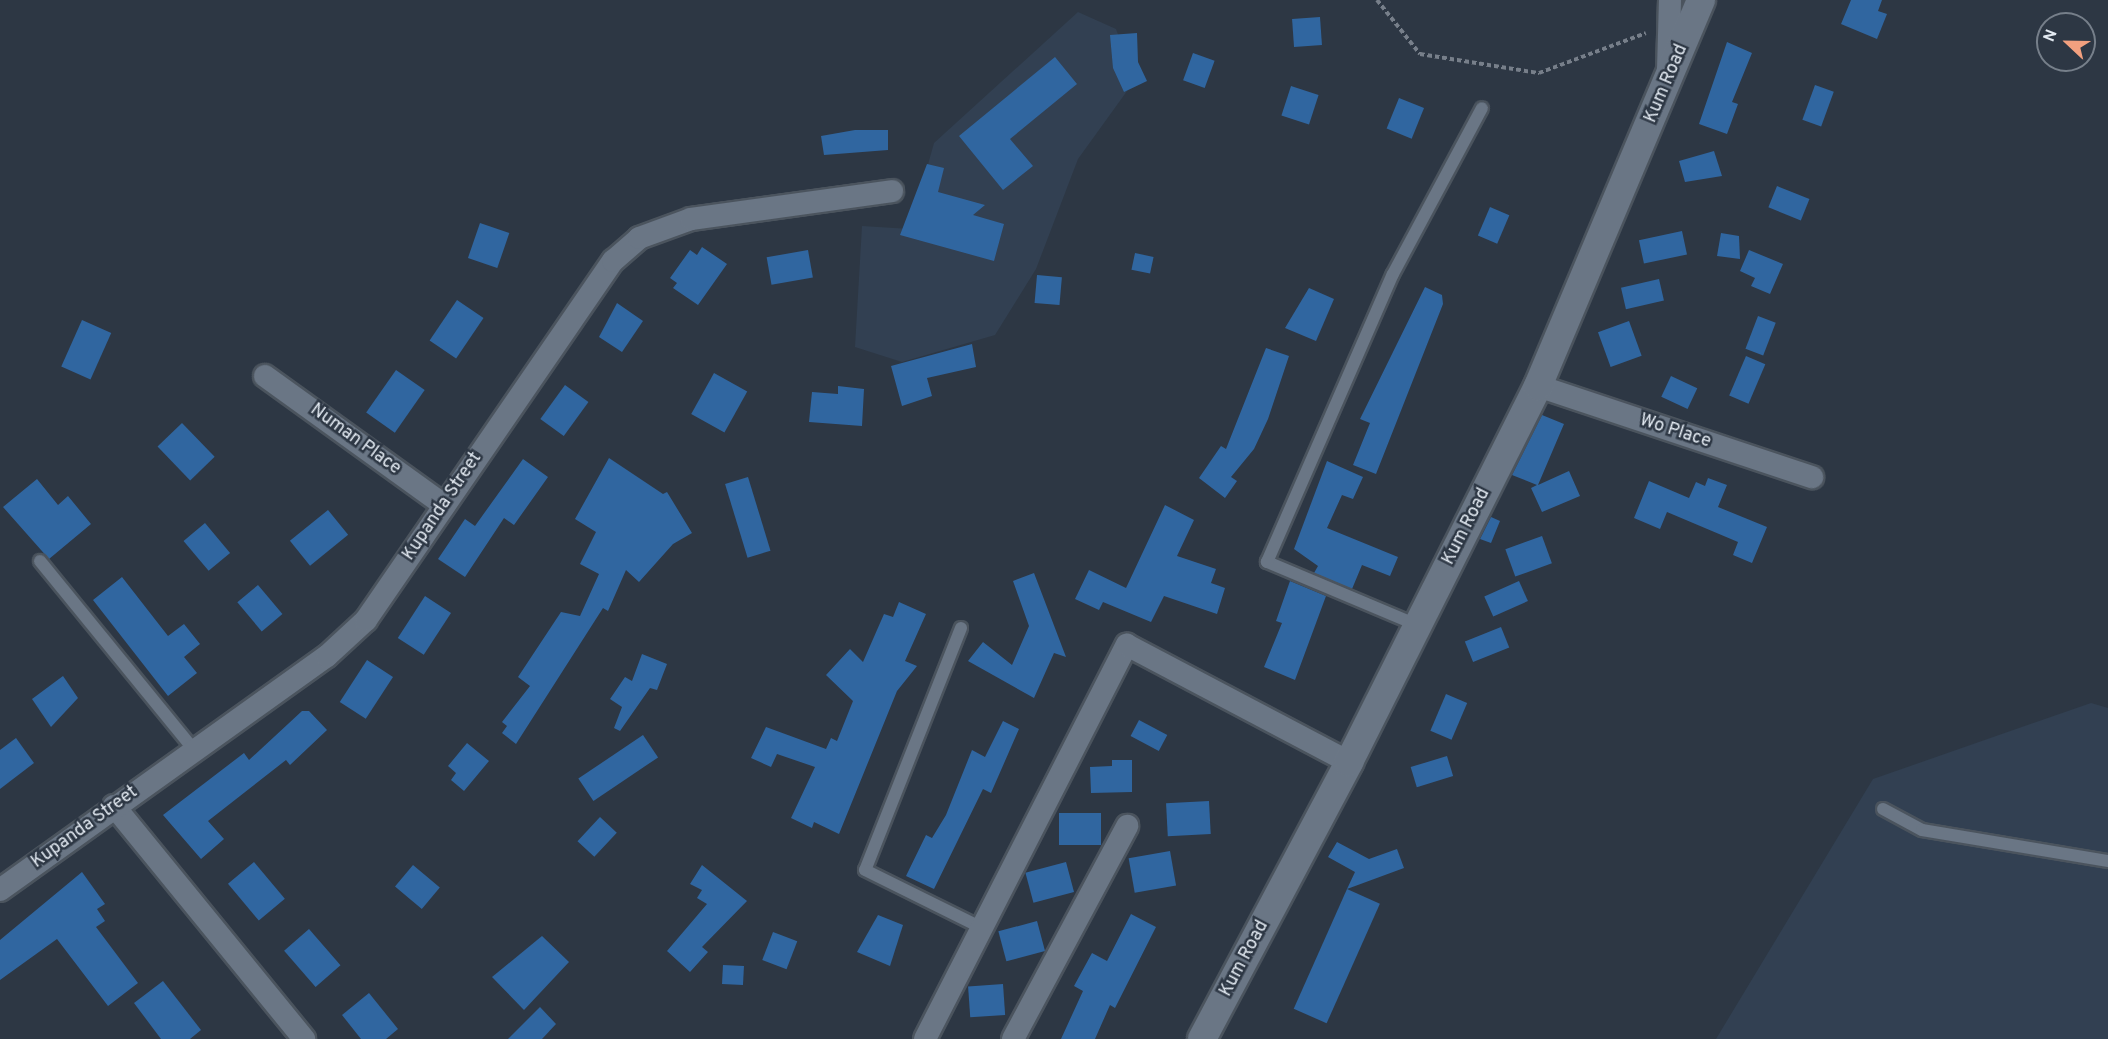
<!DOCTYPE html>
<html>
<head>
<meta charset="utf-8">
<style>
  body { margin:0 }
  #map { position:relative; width:2108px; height:1039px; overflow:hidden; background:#2d3744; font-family:Overpass,sans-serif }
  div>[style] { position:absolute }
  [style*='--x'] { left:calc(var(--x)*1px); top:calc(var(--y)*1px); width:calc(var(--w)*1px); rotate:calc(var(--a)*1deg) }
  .built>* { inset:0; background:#324052 }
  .building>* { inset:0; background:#3066a0; transform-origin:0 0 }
  .path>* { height:4px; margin-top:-2px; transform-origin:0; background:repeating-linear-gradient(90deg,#777f8a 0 4.5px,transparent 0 7.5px) }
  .roads { filter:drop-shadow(2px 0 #4b545e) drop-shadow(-2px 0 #4b545e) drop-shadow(0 2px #4b545e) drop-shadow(0 -2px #4b545e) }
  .service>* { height:12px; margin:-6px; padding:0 6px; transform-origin:6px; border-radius:6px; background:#6a7685 }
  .minor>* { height:22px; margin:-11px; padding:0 11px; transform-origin:11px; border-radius:11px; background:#6a7685 }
  .tertiary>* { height:28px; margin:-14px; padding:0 14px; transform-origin:14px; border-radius:14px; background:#6a7685 }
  span { translate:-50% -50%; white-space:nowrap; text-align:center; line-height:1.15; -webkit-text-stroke:5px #2d3744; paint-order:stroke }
  .street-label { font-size:18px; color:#e3eaf2 }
  .north { position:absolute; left:2036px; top:12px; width:60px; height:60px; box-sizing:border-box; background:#2d3744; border:2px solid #767f8a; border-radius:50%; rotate:292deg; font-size:16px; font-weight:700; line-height:24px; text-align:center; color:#e3eaf2 }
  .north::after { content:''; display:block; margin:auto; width:21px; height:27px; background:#f2a07f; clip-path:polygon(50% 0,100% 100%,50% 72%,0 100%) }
</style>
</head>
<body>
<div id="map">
  <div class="built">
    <div style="clip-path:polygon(1078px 12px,1116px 29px,1135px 80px,1078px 159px,1036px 269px,995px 335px,902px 362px,855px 347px,862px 226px,910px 229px,934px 143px)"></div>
    <div style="clip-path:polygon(2091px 703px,2108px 708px,2108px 1039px,1716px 1039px,1873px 779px)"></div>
  </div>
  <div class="building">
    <div style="clip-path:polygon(1851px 0,1882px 0,1878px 11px,1887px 14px,1877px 39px,1841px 24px)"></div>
    <div style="left:1320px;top:17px;width:28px;height:28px;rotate:86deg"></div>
    <div style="clip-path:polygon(1137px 33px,1138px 62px,1147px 81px,1124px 92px,1113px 68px,1110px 35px)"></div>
    <div style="clip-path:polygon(1727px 42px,1752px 53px,1732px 102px,1738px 104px,1727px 134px,1699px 124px)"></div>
    <div style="left:1193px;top:53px;width:23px;height:29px;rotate:20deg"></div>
    <div style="clip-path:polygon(1055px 57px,1077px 84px,1010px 139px,1033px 166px,1003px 190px,959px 136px)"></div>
    <div style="left:1815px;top:85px;width:20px;height:37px;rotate:20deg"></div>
    <div style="left:1291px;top:86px;width:29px;height:31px;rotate:18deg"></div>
    <div style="left:1399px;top:98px;width:27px;height:33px;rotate:22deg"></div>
    <div style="clip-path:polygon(855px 130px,888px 130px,888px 150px,824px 155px,821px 136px)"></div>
    <div style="clip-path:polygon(1714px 151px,1722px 176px,1685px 182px,1679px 161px)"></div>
    <div style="clip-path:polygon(927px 164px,944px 168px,938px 192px,985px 205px,973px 215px,1004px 224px,994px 261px,900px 235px)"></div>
    <div style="left:1777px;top:186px;width:35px;height:23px;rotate:22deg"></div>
    <div style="left:1490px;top:207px;width:21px;height:31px;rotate:23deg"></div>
    <div style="left:480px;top:223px;width:31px;height:37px;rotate:19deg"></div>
    <div style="left:1682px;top:231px;width:24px;height:44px;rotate:78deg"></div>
    <div style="clip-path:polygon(1721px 233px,1739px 236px,1740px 259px,1717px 256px)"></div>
    <div style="clip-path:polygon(702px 247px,727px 264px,698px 305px,673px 288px,677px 283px,670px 278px,690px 250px,697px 255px)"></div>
    <div style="left:808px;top:250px;width:28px;height:42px;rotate:80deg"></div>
    <div style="clip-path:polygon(1749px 250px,1783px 264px,1770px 294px,1751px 286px,1755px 278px,1740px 271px)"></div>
    <div style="left:1135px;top:253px;width:19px;height:17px;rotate:12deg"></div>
    <div style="left:1037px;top:275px;width:25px;height:28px;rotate:5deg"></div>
    <div style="left:1659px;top:279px;width:22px;height:39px;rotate:77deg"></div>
    <div style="clip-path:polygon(1425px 287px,1442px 295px,1443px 304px,1376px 474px,1353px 465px,1370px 423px,1360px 419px)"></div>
    <div style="clip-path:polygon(1309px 288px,1334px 299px,1316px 341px,1285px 328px)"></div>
    <div style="left:457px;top:300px;width:32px;height:49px;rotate:34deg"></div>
    <div style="clip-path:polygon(617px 303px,643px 321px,622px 352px,599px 337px)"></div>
    <div style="left:1758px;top:316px;width:19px;height:35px;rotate:21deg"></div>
    <div style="left:82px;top:320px;width:32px;height:51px;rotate:24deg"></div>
    <div style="left:1629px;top:321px;width:37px;height:33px;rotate:70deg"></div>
    <div style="clip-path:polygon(972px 344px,976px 367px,927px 378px,932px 396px,902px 406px,891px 366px)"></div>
    <div style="clip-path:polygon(1266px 348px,1289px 356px,1268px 419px,1254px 449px,1231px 477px,1237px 481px,1225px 498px,1199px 478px,1221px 446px,1226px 449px)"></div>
    <div style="left:1746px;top:356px;width:21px;height:43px;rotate:23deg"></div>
    <div style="left:396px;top:370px;width:35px;height:52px;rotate:35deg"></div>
    <div style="left:714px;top:373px;width:38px;height:47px;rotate:29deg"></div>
    <div style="left:1671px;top:376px;width:29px;height:23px;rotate:25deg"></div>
    <div style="left:565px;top:385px;width:29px;height:42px;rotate:36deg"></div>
    <div style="clip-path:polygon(838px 386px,864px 389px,862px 426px,809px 422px,812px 392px,838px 394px)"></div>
    <div style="clip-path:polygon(1542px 415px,1564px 424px,1538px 485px,1569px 471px,1580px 496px,1542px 512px,1531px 488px,1537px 485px,1512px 475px)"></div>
    <div style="left:182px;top:423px;width:47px;height:34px;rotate:46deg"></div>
    <div style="clip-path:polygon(609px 458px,663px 494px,667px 492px,692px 533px,673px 544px,639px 582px,626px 570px,608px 611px,603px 608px,516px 744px,502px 733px,507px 726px,502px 722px,530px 686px,518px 677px,561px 612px,580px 616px,599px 574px,580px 564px,596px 532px,575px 519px)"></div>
    <div style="clip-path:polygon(523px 459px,548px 477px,514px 525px,504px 518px,465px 577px,438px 559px,465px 519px,475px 526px)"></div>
    <div style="clip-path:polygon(1327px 461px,1363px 477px,1353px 499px,1342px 495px,1327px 528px,1398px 557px,1390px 576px,1362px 565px,1352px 589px,1314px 573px,1318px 566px,1294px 549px)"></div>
    <div style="left:748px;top:477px;width:77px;height:24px;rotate:73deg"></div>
    <div style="clip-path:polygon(1708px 478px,1727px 485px,1718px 507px,1767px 527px,1752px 563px,1733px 555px,1738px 542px,1667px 512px,1660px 529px,1634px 518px,1649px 481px,1689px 498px,1696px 482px,1705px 486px)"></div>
    <div style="clip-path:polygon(37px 479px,58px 505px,68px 496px,91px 524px,49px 559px,3px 507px)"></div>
    <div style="clip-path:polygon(1165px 505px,1194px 520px,1177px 556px,1216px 569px,1211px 583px,1225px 588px,1217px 614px,1164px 596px,1151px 622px,1103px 602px,1099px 610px,1075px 599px,1089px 570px,1126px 588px)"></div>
    <div style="left:328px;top:510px;width:32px;height:49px;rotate:51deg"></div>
    <div style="clip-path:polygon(1491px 517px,1500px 521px,1491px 543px,1480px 539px)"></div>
    <div style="left:205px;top:523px;width:39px;height:28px;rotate:50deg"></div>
    <div style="left:1542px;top:536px;width:29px;height:39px;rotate:70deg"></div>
    <div style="clip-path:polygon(1034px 573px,1066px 657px,1054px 653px,1034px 698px,968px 661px,983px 642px,1012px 665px,1029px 626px,1013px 581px)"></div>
    <div style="clip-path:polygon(122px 577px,168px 636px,184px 624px,200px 644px,184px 657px,197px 673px,168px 696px,93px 600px)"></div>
    <div style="clip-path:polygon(1290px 581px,1326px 596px,1295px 680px,1264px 667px,1282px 623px,1276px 621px)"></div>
    <div style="left:1519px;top:581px;width:22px;height:38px;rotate:66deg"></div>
    <div style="left:258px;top:585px;width:38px;height:27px;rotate:50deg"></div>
    <div style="left:425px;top:596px;width:31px;height:50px;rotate:33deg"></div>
    <div style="clip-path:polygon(899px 602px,926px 614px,905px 661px,917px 666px,897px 691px,839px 834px,814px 822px,812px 828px,791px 818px,815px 767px,777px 754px,771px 767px,751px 758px,766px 727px,826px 749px,831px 738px,837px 741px,853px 701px,826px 675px,850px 649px,863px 662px,884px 614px,893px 617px)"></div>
    <div style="left:1501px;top:627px;width:22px;height:39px;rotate:68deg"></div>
    <div style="clip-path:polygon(642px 654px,667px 664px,657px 690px,650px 688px,620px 731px,614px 728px,622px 707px,610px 699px,625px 677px,632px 681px)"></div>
    <div style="left:367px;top:660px;width:31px;height:50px;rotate:33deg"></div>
    <div style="clip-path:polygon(63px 676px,78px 698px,51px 727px,32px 699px)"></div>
    <div style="left:1446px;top:694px;width:23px;height:40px;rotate:23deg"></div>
    <div style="clip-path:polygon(302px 711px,309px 711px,327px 730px,290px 765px,286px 760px,208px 821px,224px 839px,201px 859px,163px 815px,244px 753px,249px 760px)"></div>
    <div style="left:1139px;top:720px;width:32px;height:18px;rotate:28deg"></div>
    <div style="clip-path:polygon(1003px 721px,1019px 729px,991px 793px,983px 789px,934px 889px,906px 876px,926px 835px,932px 838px,946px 815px,972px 750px,985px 757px)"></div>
    <div style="left:643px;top:735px;width:27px;height:78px;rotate:56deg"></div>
    <div style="clip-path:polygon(16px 738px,34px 763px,0 789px,0 750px)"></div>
    <div style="clip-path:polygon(467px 743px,489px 761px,464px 791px,451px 780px,456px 773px,448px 766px)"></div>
    <div style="left:1447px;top:756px;width:21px;height:38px;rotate:73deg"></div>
    <div style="clip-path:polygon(1112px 760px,1132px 760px,1132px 792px,1091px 793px,1090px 767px,1112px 766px)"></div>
    <div style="left:1209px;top:801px;width:33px;height:43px;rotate:87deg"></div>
    <div style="left:1101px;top:813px;width:32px;height:42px;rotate:90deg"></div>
    <div style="left:600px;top:817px;width:23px;height:33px;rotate:43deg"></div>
    <div style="clip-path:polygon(1337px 842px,1369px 859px,1397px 849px,1404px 868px,1347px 889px,1355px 872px,1328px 857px)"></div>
    <div style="left:1170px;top:851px;width:35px;height:42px;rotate:80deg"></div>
    <div style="left:254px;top:862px;width:48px;height:34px;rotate:50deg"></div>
    <div style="left:1066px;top:862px;width:31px;height:42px;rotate:75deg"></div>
    <div style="left:413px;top:865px;width:35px;height:28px;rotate:40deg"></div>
    <div style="clip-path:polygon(702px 865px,747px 901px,702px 947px,708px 952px,690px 972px,667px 951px,707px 904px,697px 898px,702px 890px,690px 884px)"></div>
    <div style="clip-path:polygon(82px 872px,105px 904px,97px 909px,105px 921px,96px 927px,138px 983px,108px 1006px,57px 939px,0 980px,0 940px)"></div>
    <div style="left:1347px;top:889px;width:36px;height:131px;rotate:24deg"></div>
    <div style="clip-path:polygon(1131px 914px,1156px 927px,1115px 1008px,1110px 1005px,1095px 1039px,1061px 1039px,1083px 991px,1074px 986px,1092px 953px,1107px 961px)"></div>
    <div style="clip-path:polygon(878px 915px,903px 925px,890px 966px,857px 952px)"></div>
    <div style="left:1037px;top:921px;width:31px;height:40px;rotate:75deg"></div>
    <div style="left:309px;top:929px;width:48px;height:33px;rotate:49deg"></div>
    <div style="left:773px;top:932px;width:26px;height:30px;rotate:21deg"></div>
    <div style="clip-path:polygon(542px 936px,569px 962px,524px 1010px,492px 977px)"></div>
    <div style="left:723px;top:965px;width:21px;height:19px;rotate:3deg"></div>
    <div style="clip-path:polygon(163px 981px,201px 1030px,190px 1039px,161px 1039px,134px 1003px)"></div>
    <div style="left:1003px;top:984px;width:31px;height:35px;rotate:86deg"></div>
    <div style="clip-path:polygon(369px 993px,398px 1029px,386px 1039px,361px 1039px,342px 1015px)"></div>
    <div style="clip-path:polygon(540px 1007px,556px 1024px,542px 1039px,508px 1039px)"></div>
  </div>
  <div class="path">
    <div style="--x:1377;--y:0;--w:69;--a:51.5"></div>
    <div style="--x:1420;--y:54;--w:121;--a:9.1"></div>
    <div style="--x:1539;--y:73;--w:114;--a:-20.5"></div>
  </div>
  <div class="roads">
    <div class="service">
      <div style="--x:40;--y:561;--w:244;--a:50.8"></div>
      <div style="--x:1417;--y:625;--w:163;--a:-157.2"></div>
      <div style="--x:1267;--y:562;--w:314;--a:-66.4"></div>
      <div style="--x:1393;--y:274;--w:188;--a:-61.8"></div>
      <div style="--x:961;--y:628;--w:260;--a:111.6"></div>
      <div style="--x:865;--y:870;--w:131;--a:26.4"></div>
      <div style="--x:1883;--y:809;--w:44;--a:28.3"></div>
      <div style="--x:1922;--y:830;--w:189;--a:9.5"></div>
    </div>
    <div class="minor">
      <div style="--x:1668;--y:71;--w:71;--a:-88.4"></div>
      <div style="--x:265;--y:376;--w:221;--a:35.8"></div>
      <div style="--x:1538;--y:386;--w:289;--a:18.4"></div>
      <div style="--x:114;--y:806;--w:301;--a:50.8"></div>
      <div style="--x:0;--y:890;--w:402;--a:-35.6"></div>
      <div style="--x:327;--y:656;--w:53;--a:-42.7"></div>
      <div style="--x:366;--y:620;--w:436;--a:-55.5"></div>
      <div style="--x:613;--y:261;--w:35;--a:-41"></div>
      <div style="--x:639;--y:238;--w:55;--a:-20.1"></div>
      <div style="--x:691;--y:219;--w:203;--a:-7.9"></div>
      <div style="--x:925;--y:1039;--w:443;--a:-62.9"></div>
      <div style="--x:1127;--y:645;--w:251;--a:27.8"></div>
      <div style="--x:1013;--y:1039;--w:242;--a:-61.8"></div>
    </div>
    <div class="tertiary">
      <div style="--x:1202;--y:1039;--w:314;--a:-62"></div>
      <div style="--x:1349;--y:762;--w:421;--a:-63.3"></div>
      <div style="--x:1538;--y:386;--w:419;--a:-67.1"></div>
    </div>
  </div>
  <div class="street-label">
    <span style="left:1667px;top:84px;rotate:-67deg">Kum Road</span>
    <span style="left:1675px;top:432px;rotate:18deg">Wo Place</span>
    <span style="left:355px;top:440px;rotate:36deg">Numan Place</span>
    <span style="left:443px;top:507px;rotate:-56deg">Kupanda Street</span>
    <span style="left:1467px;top:527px;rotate:-63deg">Kum Road</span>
    <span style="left:85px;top:828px;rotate:-36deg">Kupanda Street</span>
    <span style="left:1245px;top:959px;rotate:-62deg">Kum Road</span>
  </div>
  <div class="north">N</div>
</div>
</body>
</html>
